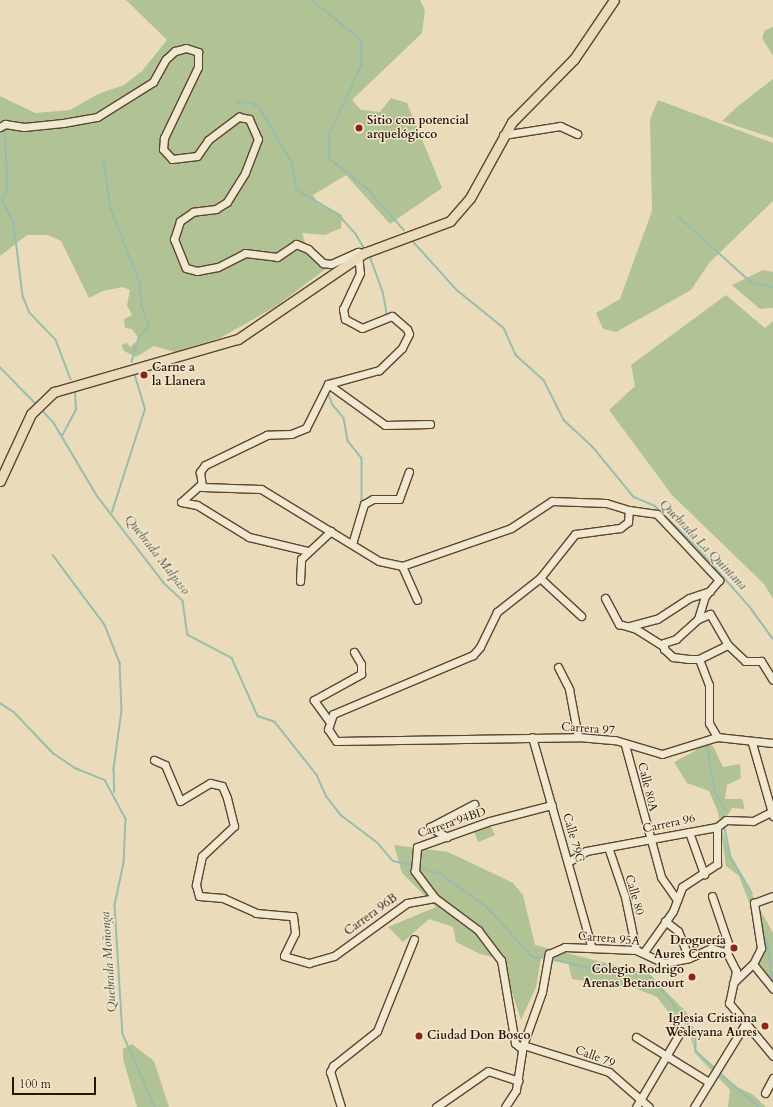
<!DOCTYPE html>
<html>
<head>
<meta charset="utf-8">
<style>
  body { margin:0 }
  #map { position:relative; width:773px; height:1107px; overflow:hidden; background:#eadcba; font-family:Cardo,serif }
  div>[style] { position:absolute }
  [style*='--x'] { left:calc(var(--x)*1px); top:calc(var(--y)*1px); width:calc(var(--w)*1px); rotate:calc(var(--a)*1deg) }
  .green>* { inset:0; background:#b1c295; transform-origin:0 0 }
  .stream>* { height:1.5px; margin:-0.75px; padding:0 0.75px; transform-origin:0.75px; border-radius:0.75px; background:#98bcae }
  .roads { filter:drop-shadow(1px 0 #5c452e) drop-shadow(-1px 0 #5c452e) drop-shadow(0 1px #5c452e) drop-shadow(0 -1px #5c452e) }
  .minor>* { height:7px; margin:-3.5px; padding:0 3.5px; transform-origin:3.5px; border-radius:3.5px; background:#f1e8d2 }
  .major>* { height:9px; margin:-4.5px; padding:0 4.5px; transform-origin:4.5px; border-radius:4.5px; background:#eadcba }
  .dots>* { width:11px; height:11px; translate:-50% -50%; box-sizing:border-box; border:2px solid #f1e8d2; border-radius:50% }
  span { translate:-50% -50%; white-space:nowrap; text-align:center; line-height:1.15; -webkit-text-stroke:3px #f1e8d2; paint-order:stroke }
  .poi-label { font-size:12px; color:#2c1300; font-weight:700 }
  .left { translate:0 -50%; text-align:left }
  .right { translate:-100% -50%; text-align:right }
  .street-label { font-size:12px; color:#2c1300 }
  .water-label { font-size:13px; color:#524e3d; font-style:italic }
  .scale { position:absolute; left:12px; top:1077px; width:84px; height:18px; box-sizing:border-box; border:2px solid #2c1300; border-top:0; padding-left:5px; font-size:12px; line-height:14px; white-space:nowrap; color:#2c1300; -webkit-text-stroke:3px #f1e8d2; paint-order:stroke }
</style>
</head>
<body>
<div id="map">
  <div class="green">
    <div style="clip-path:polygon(126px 0,420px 0,425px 10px,422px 33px,352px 100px,361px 110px,380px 112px,391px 98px,407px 103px,442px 188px,390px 224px,346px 175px,313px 195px,318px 204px,342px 215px,341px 228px,325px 235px,302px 233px,305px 243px,331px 265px,275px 307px,220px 338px,175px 352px,154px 346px,136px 357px,124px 351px,121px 345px,127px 343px,130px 347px,139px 339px,132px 329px,125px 328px,124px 319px,132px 315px,127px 305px,130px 290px,123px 287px,103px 291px,89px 298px,61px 241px,48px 235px,27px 235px,0 256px,0 96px,35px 113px,70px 110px,98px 94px,124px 85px,142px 71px,167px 40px)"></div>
    <div style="clip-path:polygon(773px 27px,773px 56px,762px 38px,765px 30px)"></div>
    <div style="clip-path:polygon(773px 79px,773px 138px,722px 121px,737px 107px)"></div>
    <div style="clip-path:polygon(658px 100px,773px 143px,773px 201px,709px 263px,691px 290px,616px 332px,603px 329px,596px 313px,620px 299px,652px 211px,650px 119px)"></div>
    <div style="clip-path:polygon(763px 270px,773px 272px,773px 308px,760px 309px,732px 285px)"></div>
    <div style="clip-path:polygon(726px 295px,765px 328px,773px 321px,773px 599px,764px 584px,672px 495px,609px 410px,635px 386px,631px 365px)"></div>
    <div style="clip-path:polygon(703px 741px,713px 746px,723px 767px,740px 764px,741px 778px,727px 785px,725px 799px,742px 799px,745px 809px,732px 808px,721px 826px,731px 857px,773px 933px,773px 986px,758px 969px,761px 947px,752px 910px,739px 876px,726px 866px,718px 812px,709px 791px,687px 783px,674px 762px,695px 751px)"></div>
    <div style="left:490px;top:824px;width:12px;height:18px;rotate:66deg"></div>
    <div style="clip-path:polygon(394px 845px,448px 852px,513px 883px,523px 895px,535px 945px,649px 974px,688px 1014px,696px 1051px,732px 1085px,752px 1094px,766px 1107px,728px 1107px,730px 1090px,695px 1053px,688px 1025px,675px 1021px,657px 997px,635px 988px,572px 979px,568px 962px,541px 958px,536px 987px,521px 1020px,501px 959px,480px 954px,456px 942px,453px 927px,429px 919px,403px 942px,388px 927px,436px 907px,402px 873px)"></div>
    <div style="clip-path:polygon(132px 1044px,154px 1061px,169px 1107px,137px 1107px,123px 1059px,123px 1049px)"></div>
  </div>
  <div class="stream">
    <div style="--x:312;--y:0;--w:63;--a:39.2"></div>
    <div style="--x:361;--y:40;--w:25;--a:88"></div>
    <div style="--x:362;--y:65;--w:78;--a:114.9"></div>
    <div style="--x:329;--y:136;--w:23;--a:88"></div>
    <div style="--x:330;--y:159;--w:47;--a:38.1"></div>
    <div style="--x:367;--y:188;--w:56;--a:48.6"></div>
    <div style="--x:236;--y:102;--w:17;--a:3"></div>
    <div style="--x:253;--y:103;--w:9;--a:36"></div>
    <div style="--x:260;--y:108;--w:63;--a:59.3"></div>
    <div style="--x:292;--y:162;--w:28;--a:80"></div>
    <div style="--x:297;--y:190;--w:48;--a:30.3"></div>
    <div style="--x:338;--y:214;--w:27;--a:48"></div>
    <div style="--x:356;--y:234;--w:16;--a:60"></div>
    <div style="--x:5;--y:128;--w:61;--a:87.2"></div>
    <div style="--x:8;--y:189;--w:14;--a:111"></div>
    <div style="--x:3;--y:202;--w:24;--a:62"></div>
    <div style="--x:14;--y:223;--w:74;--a:83"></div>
    <div style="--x:23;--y:296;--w:18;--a:68"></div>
    <div style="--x:30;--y:313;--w:37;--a:46"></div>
    <div style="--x:56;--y:340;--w:42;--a:69"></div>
    <div style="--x:104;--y:161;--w:49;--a:81.7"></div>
    <div style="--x:111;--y:209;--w:79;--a:68.3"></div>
    <div style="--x:140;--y:282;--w:23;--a:85"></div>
    <div style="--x:142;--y:305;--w:22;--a:72"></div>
    <div style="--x:149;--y:326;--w:16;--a:128"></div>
    <div style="--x:139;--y:339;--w:24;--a:107"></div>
    <div style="--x:679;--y:217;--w:98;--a:42.1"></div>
    <div style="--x:752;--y:283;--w:21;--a:11"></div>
    <div style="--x:411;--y:239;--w:69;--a:48"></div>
    <div style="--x:457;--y:290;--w:60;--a:39"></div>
    <div style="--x:504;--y:328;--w:30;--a:66"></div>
    <div style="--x:516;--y:355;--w:38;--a:42"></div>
    <div style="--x:544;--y:380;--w:45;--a:63.4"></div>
    <div style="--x:564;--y:420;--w:40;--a:43"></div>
    <div style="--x:593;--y:447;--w:65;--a:50.6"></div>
    <div style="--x:634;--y:497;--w:23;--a:23"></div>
    <div style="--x:655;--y:506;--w:57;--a:44.3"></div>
    <div style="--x:696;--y:546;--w:81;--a:48.5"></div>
    <div style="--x:750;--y:607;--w:39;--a:54"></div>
    <div style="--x:370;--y:256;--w:37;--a:70"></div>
    <div style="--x:383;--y:291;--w:23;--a:80"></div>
    <div style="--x:0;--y:367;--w:52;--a:45.8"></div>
    <div style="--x:330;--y:379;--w:8;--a:-7"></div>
    <div style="--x:327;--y:390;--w:16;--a:68"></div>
    <div style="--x:333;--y:405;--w:17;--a:50"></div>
    <div style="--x:344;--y:418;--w:23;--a:80"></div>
    <div style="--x:348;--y:441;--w:22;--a:51"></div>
    <div style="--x:362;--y:458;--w:45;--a:90"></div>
    <div style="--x:42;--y:410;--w:18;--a:47"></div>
    <div style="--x:54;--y:423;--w:86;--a:59.3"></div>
    <div style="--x:98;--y:497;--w:108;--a:52.5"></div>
    <div style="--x:164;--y:583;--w:26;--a:43"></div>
    <div style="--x:183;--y:601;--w:34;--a:82"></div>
    <div style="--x:188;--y:635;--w:50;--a:27.6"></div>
    <div style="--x:232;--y:658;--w:64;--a:65.9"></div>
    <div style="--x:258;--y:716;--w:18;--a:19"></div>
    <div style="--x:275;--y:722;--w:68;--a:51.6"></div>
    <div style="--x:317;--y:775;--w:24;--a:66"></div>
    <div style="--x:327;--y:797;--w:23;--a:52"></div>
    <div style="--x:341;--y:815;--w:46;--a:37.1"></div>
    <div style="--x:378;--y:843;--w:23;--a:50"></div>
    <div style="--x:393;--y:861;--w:22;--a:13"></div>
    <div style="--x:62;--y:436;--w:30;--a:-62"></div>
    <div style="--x:76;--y:410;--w:20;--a:-93"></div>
    <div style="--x:112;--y:512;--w:108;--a:-72.2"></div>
    <div style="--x:145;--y:409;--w:39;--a:-107"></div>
    <div style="--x:53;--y:555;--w:87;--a:53.4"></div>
    <div style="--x:105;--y:625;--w:41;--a:68.5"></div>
    <div style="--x:120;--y:663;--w:48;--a:87.6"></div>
    <div style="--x:122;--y:711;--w:59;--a:97.9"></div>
    <div style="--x:114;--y:769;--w:23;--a:88"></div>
    <div style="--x:0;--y:703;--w:17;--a:33"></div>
    <div style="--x:14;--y:712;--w:57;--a:46.4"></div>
    <div style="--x:53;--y:753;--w:27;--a:34"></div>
    <div style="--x:75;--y:768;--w:32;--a:22"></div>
    <div style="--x:105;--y:780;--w:44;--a:61.7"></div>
    <div style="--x:126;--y:819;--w:44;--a:92.6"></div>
    <div style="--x:124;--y:863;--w:43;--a:102.1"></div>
    <div style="--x:115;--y:905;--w:129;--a:86.5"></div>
    <div style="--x:123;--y:1034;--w:80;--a:66.3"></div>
    <div style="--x:707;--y:743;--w:49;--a:80.5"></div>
    <div style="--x:715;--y:791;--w:21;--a:61"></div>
    <div style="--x:724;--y:824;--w:34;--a:78"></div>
    <div style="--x:731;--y:857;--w:42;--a:59.7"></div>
    <div style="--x:417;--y:867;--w:25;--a:16"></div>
    <div style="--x:441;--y:874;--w:57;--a:35.7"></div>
    <div style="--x:487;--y:907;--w:68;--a:47.4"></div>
    <div style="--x:533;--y:957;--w:13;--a:4"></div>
    <div style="--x:762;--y:934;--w:8;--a:50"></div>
    <div style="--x:767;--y:940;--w:40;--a:81.5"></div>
    <div style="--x:550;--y:959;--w:56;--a:12.3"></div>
    <div style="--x:605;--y:971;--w:44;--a:3.9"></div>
    <div style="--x:649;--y:974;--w:75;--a:51"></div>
    <div style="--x:696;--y:1032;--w:19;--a:90"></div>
    <div style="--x:696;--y:1051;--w:24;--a:42"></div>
    <div style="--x:719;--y:1072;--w:53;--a:41.2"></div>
  </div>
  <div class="roads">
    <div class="minor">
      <div style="--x:0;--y:127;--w:6;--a:-31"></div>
      <div style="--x:5;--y:124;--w:19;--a:9"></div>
      <div style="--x:24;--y:127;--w:39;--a:-6"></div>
      <div style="--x:63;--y:123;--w:35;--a:-10"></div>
      <div style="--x:97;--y:117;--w:66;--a:-32"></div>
      <div style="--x:153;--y:82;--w:26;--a:-61"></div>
      <div style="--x:166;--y:59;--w:12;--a:-42"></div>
      <div style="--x:175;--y:51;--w:11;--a:-15"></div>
      <div style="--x:186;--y:48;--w:13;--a:18"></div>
      <div style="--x:198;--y:52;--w:15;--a:90"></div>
      <div style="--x:198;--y:67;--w:79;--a:115.6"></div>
      <div style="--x:164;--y:138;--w:11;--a:95"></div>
      <div style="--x:163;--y:149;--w:13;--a:48"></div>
      <div style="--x:172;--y:159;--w:25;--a:-7"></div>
      <div style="--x:197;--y:156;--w:19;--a:-55"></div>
      <div style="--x:208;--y:140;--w:39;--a:-37"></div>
      <div style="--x:239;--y:117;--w:10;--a:11"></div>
      <div style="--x:249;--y:119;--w:22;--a:66"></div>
      <div style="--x:258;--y:139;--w:36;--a:111"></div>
      <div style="--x:245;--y:173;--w:34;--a:122"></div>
      <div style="--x:227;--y:202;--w:13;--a:148"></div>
      <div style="--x:216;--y:209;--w:23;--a:173"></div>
      <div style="--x:193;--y:212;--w:16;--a:145"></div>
      <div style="--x:180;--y:221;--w:19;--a:108"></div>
      <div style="--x:174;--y:239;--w:31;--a:68"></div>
      <div style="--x:186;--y:268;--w:11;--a:15"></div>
      <div style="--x:197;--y:271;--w:21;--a:-11"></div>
      <div style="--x:218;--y:267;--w:30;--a:-27"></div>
      <div style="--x:245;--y:253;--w:32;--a:7"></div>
      <div style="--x:277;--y:257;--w:23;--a:-34"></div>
      <div style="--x:296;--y:244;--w:13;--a:23"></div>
      <div style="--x:308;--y:249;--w:21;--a:43"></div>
      <div style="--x:323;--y:263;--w:8;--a:7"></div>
      <div style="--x:331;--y:264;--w:30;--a:-24"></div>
      <div style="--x:358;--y:252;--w:21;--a:85"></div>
      <div style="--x:360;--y:273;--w:40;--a:115"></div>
      <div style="--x:343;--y:309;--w:10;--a:79"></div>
      <div style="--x:345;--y:319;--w:19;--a:28"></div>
      <div style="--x:362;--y:328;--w:32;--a:-22"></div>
      <div style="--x:392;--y:316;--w:20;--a:41"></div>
      <div style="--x:407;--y:329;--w:5;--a:68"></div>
      <div style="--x:409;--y:334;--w:16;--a:117"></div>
      <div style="--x:402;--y:348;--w:32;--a:136"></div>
      <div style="--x:379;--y:370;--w:53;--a:164.6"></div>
      <div style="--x:328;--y:384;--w:49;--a:116.6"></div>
      <div style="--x:306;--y:428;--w:16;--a:158"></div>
      <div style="--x:291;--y:434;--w:24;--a:178"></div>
      <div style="--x:267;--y:435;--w:69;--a:154.2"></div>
      <div style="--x:205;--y:465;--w:9;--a:126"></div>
      <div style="--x:200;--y:472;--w:15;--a:82"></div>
      <div style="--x:202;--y:487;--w:59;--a:1.9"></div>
      <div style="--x:261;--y:489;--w:138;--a:31.4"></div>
      <div style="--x:379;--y:561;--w:24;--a:12"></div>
      <div style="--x:402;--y:566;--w:115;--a:-19.2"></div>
      <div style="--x:511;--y:528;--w:49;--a:-33.4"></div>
      <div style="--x:552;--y:501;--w:54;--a:2.1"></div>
      <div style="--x:606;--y:503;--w:24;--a:17"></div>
      <div style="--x:629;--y:510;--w:12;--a:95"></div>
      <div style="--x:628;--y:522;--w:10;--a:143"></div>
      <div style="--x:620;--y:528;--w:45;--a:172.4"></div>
      <div style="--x:575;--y:534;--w:56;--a:128.5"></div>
      <div style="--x:540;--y:578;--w:55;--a:141.7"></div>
      <div style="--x:497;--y:612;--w:39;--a:116"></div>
      <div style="--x:480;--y:647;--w:11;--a:131"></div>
      <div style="--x:473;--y:655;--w:152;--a:157.1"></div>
      <div style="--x:333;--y:714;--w:16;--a:108"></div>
      <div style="--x:328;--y:729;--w:14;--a:56"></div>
      <div style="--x:336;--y:741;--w:242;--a:-0.9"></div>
      <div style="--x:578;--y:737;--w:37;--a:5"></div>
      <div style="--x:615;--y:740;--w:49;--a:16.6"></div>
      <div style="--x:662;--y:754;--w:58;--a:-17.2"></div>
      <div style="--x:717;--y:737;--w:56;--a:6.1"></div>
      <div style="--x:503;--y:135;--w:58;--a:-9"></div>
      <div style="--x:560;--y:126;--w:19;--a:25"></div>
      <div style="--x:328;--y:384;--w:70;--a:35.7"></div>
      <div style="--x:385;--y:425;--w:45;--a:-1.3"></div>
      <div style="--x:200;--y:485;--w:25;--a:138"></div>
      <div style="--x:181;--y:502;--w:16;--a:11"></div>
      <div style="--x:197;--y:505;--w:61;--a:31.6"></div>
      <div style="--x:249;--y:537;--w:61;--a:13.3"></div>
      <div style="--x:629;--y:510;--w:28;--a:8"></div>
      <div style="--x:657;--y:514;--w:91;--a:46.8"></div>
      <div style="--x:719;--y:580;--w:21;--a:131"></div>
      <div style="--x:705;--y:596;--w:24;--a:107"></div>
      <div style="--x:698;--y:619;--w:30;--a:138"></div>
      <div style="--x:676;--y:639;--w:13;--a:162"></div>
      <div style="--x:664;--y:643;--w:6;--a:90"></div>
      <div style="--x:664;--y:649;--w:12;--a:42"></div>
      <div style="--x:673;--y:657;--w:16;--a:7"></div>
      <div style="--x:689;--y:659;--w:10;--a:0"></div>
      <div style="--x:699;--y:659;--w:32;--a:-26"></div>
      <div style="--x:352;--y:544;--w:42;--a:-73.3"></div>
      <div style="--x:364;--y:504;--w:10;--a:-29"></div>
      <div style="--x:373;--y:499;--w:26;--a:0"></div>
      <div style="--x:399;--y:499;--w:29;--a:-70"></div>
      <div style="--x:402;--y:566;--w:37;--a:66"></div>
      <div style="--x:540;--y:578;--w:56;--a:42.8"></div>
      <div style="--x:300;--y:581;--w:22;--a:-87"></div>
      <div style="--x:301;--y:559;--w:41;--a:-43"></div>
      <div style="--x:605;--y:598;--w:30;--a:62"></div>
      <div style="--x:619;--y:624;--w:18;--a:16"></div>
      <div style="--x:636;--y:629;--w:32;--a:32"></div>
      <div style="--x:698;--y:619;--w:13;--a:-23"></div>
      <div style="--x:710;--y:614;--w:36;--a:60"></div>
      <div style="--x:728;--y:645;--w:23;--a:43"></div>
      <div style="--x:745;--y:661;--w:16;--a:0"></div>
      <div style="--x:761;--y:661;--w:22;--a:58"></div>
      <div style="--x:630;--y:626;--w:28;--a:-15"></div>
      <div style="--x:657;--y:619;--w:38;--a:-33"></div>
      <div style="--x:689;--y:598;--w:22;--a:-18"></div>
      <div style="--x:699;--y:659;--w:28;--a:69"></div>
      <div style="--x:709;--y:685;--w:38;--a:90"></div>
      <div style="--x:709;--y:723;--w:16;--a:60"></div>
      <div style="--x:558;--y:667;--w:25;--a:63"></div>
      <div style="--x:569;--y:689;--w:49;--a:79.4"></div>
      <div style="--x:329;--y:721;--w:26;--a:-126"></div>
      <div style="--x:314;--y:700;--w:54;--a:-29"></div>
      <div style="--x:361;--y:674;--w:10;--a:-90"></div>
      <div style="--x:361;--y:664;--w:14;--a:-120"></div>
      <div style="--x:532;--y:737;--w:217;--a:74.2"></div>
      <div style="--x:752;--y:743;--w:76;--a:74"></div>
      <div style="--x:625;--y:745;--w:137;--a:74.7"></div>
      <div style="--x:661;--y:877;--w:28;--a:55"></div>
      <div style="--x:154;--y:760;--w:12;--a:24"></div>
      <div style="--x:165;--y:765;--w:39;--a:67"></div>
      <div style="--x:180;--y:801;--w:35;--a:-31"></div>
      <div style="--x:210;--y:783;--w:12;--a:14"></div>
      <div style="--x:222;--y:786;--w:13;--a:67"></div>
      <div style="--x:227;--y:798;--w:29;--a:76"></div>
      <div style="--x:234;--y:826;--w:44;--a:136.8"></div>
      <div style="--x:202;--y:856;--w:30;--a:102"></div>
      <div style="--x:196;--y:885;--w:11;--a:75"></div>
      <div style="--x:199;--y:896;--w:24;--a:5"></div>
      <div style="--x:223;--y:898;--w:36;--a:24"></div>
      <div style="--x:256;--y:913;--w:37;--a:5"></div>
      <div style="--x:293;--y:916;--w:17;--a:83"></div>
      <div style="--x:295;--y:933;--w:25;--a:116"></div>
      <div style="--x:284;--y:956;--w:26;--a:16"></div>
      <div style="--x:309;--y:963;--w:26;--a:-16"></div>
      <div style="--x:334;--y:956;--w:90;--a:-36"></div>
      <div style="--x:407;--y:903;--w:28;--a:-10"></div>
      <div style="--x:435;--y:898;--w:54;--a:36.7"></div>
      <div style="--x:478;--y:930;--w:38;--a:53"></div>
      <div style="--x:501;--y:960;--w:84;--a:80.4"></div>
      <div style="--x:515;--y:1043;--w:9;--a:41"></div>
      <div style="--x:689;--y:832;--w:45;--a:70.3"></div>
      <div style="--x:447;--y:837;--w:20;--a:-150"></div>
      <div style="--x:430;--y:827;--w:50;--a:-27.6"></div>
      <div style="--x:608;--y:847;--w:53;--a:71.2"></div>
      <div style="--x:625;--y:897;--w:54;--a:78.3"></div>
      <div style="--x:568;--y:862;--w:21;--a:-31"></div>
      <div style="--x:586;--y:851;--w:133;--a:-10.4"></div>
      <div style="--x:717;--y:827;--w:11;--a:-38"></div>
      <div style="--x:726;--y:820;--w:27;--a:2"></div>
      <div style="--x:753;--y:821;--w:22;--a:-27"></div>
      <div style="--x:712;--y:896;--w:50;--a:71.2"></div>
      <div style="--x:728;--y:943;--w:10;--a:96"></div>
      <div style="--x:435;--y:898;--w:34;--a:-127"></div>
      <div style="--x:415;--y:871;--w:24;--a:-85"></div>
      <div style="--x:417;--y:847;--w:77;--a:-19.6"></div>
      <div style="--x:490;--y:821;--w:64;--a:-14.5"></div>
      <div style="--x:665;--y:921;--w:16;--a:38"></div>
      <div style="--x:678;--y:931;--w:29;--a:68"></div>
      <div style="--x:644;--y:952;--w:50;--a:-54.7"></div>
      <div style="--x:673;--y:911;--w:26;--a:-69"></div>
      <div style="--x:682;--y:887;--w:42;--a:-33.3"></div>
      <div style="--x:717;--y:864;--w:37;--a:-90"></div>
      <div style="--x:753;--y:964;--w:32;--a:51"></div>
      <div style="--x:733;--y:983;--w:28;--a:-44"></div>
      <div style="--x:753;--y:964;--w:18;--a:-63"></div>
      <div style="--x:761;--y:948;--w:46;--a:-98.8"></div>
      <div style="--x:754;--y:903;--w:20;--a:-20"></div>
      <div style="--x:636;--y:1037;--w:86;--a:31.7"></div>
      <div style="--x:523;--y:1045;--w:90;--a:17.4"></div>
      <div style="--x:609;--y:1072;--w:53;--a:41.2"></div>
      <div style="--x:765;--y:1093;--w:17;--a:-62"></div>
      <div style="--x:341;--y:1107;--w:37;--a:-107"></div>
      <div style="--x:330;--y:1072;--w:7;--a:-63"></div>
      <div style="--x:333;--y:1066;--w:56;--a:-38.5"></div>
      <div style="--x:377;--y:1031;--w:99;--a:-68.1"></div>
      <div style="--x:436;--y:1107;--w:63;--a:-34.7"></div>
      <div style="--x:488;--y:1071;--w:32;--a:18"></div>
      <div style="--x:505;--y:1107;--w:20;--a:-57"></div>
      <div style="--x:516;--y:1090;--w:46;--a:-81.2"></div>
      <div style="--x:523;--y:1045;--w:56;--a:-70.3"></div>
      <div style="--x:542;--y:992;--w:39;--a:-80"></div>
      <div style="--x:549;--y:954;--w:17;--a:-24"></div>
      <div style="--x:565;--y:947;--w:71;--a:2.4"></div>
      <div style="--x:636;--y:950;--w:31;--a:25"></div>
      <div style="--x:664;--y:963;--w:25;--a:-11"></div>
      <div style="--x:689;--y:958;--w:24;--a:-24"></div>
      <div style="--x:711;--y:948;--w:17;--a:17"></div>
      <div style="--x:727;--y:953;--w:20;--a:63"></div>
      <div style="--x:736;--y:971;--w:33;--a:102"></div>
      <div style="--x:729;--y:1003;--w:69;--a:50.3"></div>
      <div style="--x:636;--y:1107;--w:88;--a:-59.4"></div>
      <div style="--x:694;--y:1107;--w:97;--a:-58.4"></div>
    </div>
    <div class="major">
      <div style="--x:0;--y:481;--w:74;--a:-65.2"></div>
      <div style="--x:31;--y:414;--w:32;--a:-44"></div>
      <div style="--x:54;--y:392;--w:191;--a:-16.1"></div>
      <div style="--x:238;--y:339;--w:153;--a:-34.3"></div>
      <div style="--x:364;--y:253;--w:92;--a:-20.4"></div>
      <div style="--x:450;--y:221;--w:30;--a:-49"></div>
      <div style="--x:470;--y:198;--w:87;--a:-61.1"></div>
      <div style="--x:512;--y:122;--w:88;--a:-45.5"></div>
      <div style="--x:574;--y:59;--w:71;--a:-55.9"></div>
    </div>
  </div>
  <div class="dots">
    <div style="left:359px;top:128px;background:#8f2418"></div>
    <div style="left:144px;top:375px;background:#8f2418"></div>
    <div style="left:734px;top:948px;background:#8f2418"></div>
    <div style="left:692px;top:977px;background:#8f2418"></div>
    <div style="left:765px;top:1026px;background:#8f2418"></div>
    <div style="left:419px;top:1036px;background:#8f2418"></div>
  </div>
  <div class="poi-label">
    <span class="left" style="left:367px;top:128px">Sitio con potencial<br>arquelógicco</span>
    <span class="left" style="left:152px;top:375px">Carne a<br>la Llanera</span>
    <span class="right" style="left:726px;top:948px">Droguería<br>Aures Centro</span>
    <span class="right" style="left:684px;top:977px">Colegio Rodrigo<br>Arenas Betancourt</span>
    <span class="right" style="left:757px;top:1026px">Iglesia Cristiana<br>Wesleyana Aures</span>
    <span class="left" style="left:427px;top:1036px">Ciudad Don Bosco</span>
  </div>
  <div class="street-label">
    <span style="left:588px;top:729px;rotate:4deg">Carrera 97</span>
    <span style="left:647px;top:787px;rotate:76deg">Calle 80A</span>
    <span style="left:452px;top:823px;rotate:-19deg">Carrera 94BD</span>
    <span style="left:669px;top:824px;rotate:-12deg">Carrera 96</span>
    <span style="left:573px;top:838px;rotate:74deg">Calle 79C</span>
    <span style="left:634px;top:895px;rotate:74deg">Calle 80</span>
    <span style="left:371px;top:915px;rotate:-36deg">Carrera 96B</span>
    <span style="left:609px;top:939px;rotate:5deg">Carrera 95A</span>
    <span style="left:595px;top:1057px;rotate:20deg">Calle 79</span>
  </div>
  <div class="water-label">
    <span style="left:703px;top:545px;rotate:46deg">Quebrada La Quintana</span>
    <span style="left:157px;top:555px;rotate:52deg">Quebrada Malpaso</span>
    <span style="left:109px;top:962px;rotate:-94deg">Quebrada Moñonga</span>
  </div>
  <div class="scale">100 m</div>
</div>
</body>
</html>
